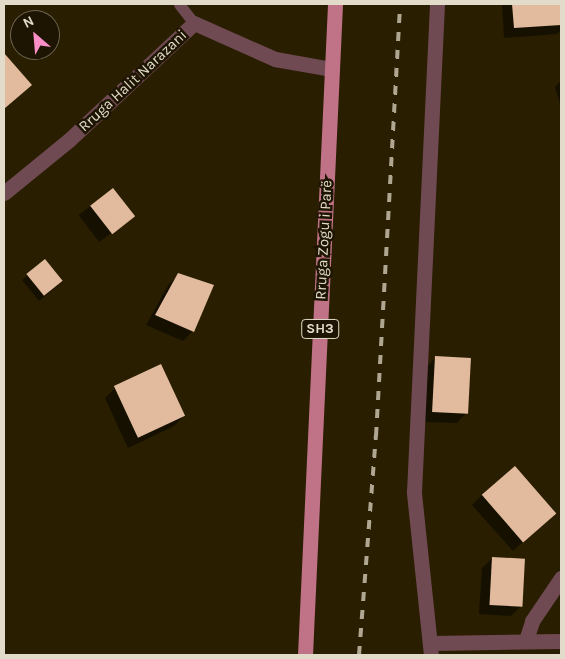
<!DOCTYPE html>
<html>
<head>
<meta charset="utf-8">
<style>
  body { margin:0 }
  #map { position:relative; width:565px; height:659px; overflow:hidden; background:#291e00; font-family:Karla,sans-serif }
  div>[style] { position:absolute }
  [style*='--x'] { left:calc(var(--x)*1px); top:calc(var(--y)*1px); width:calc(var(--w)*1px); rotate:calc(var(--a)*1deg) }
  .shadow>* { inset:0; background:#0007; transform-origin:0 0 }
  .building>* { inset:0; background:#e2bb9e; transform-origin:0 0 }
  .lane>* { height:11px; margin:-5.5px; padding:0 5.5px; transform-origin:5.5px; border-radius:5.5px; background:#704a53 }
  .street>* { height:15px; margin:-7.5px; padding:0 7.5px; transform-origin:7.5px; border-radius:7.5px; background:#704a53 }
  .primary>* { height:15px; margin:-7.5px; padding:0 7.5px; transform-origin:7.5px; border-radius:7.5px; background:#c07287 }
  .rail>* { height:4px; margin-top:-2px; transform-origin:0; background:repeating-linear-gradient(90deg,#afa792 0 9px,transparent 0 18px) }
  span { translate:-50% -50%; white-space:nowrap; text-align:center; line-height:1.15; -webkit-text-stroke:5px #1d1501; paint-order:stroke }
  .shield-label span { padding:1px 4px; background:#1d1501; border:1px solid; border-radius:4px; -webkit-text-stroke-width:0 }
  .shield-label { font-size:14px; color:#e2dbc9; font-weight:700 }
  .street-label { font-size:15px; color:#e2dbc9 }
  .frame { position:absolute; inset:0; border:5px solid #e2dbc9; pointer-events:none }
  .north { position:absolute; left:10px; top:10px; width:50px; height:50px; box-sizing:border-box; background:#1d1501; border:1px solid #6c6451; border-radius:50%; rotate:333deg; font-size:14px; font-weight:700; line-height:20px; text-align:center; color:#e2dbc9 }
  .north::after { content:''; display:block; margin:auto; width:18px; height:22px; background:#fa8fc7; clip-path:polygon(50% 0,100% 100%,50% 72%,0 100%) }
</style>
</head>
<body>
<div id="map">
  <div class="shadow">
    <div style="clip-path:polygon(502px 4px,561px 4px,561px 30px,557px 34px,504px 38px)"></div>
    <div style="clip-path:polygon(8px 59px,30px 85px,4px 110px,4px 62px)"></div>
    <div style="clip-path:polygon(561px 81px,561px 107px,555px 87px)"></div>
    <div style="left:113px;top:189px;width:34px;height:43px;rotate:53deg"></div>
    <div style="clip-path:polygon(45px 261px,57px 286px,39px 301px,22px 280px)"></div>
    <div style="clip-path:polygon(179px 274px,193px 331px,183px 341px,146px 325px,169px 284px)"></div>
    <div style="clip-path:polygon(435px 358px,466px 413px,457px 423px,423px 422px,426px 368px)"></div>
    <div style="clip-path:polygon(115px 388px,184px 416px,174px 426px,128px 448px,105px 398px)"></div>
    <div style="clip-path:polygon(482px 495px,544px 523px,513px 551px,472px 505px)"></div>
    <div style="clip-path:polygon(492px 558px,521px 606px,511px 616px,479px 614px,482px 568px)"></div>
  </div>
  <div class="building">
    <div style="clip-path:polygon(512px 4px,561px 4px,561px 25px,514px 28px)"></div>
    <div style="clip-path:polygon(4px 53px,32px 85px,4px 109px)"></div>
    <div style="left:113px;top:188px;width:36px;height:29px;rotate:52deg"></div>
    <div style="left:45px;top:259px;width:28px;height:24px;rotate:51deg"></div>
    <div style="clip-path:polygon(178px 273px,214px 285px,194px 332px,155px 315px)"></div>
    <div style="left:435px;top:356px;width:36px;height:56px;rotate:3deg"></div>
    <div style="left:161px;top:364px;width:57px;height:52px;rotate:65deg"></div>
    <div style="left:515px;top:466px;width:63px;height:44px;rotate:49deg"></div>
    <div style="left:492px;top:557px;width:33px;height:48px;rotate:3deg"></div>
  </div>
  <div class="lane">
    <div style="--x:179;--y:4;--w:24;--a:52"></div>
  </div>
  <div class="street">
    <div style="--x:4;--y:193;--w:84;--a:-39.2"></div>
    <div style="--x:69;--y:140;--w:171;--a:-43.1"></div>
    <div style="--x:194;--y:23;--w:89;--a:24"></div>
    <div style="--x:275;--y:59;--w:58;--a:10"></div>
    <div style="--x:526;--y:640;--w:20;--a:-72"></div>
    <div style="--x:532;--y:621;--w:52;--a:-56"></div>
    <div style="--x:431;--y:643;--w:130;--a:-0.9"></div>
    <div style="--x:431;--y:655;--w:164;--a:-96"></div>
    <div style="--x:414;--y:492;--w:489;--a:-87.3"></div>
  </div>
  <div class="primary">
    <div style="--x:305;--y:655;--w:652;--a:-87.36"></div>
  </div>
  <div class="rail">
    <div style="--x:359;--y:655;--w:220;--a:-85.6"></div>
    <div style="--x:376;--y:436;--w:433;--a:-86.8"></div>
  </div>
  <div class="shield-label">
    <span style="left:320px;top:329px">SH3</span>
  </div>
  <div class="street-label">
    <span style="left:133px;top:81px;rotate:-43deg">Rruga Halit Narazani</span>
    <span style="left:324px;top:240px;rotate:-87deg">Rruga Zogu i Parë</span>
  </div>
  <div class="frame"></div>
  <div class="north">N</div>
</div>
</body>
</html>
